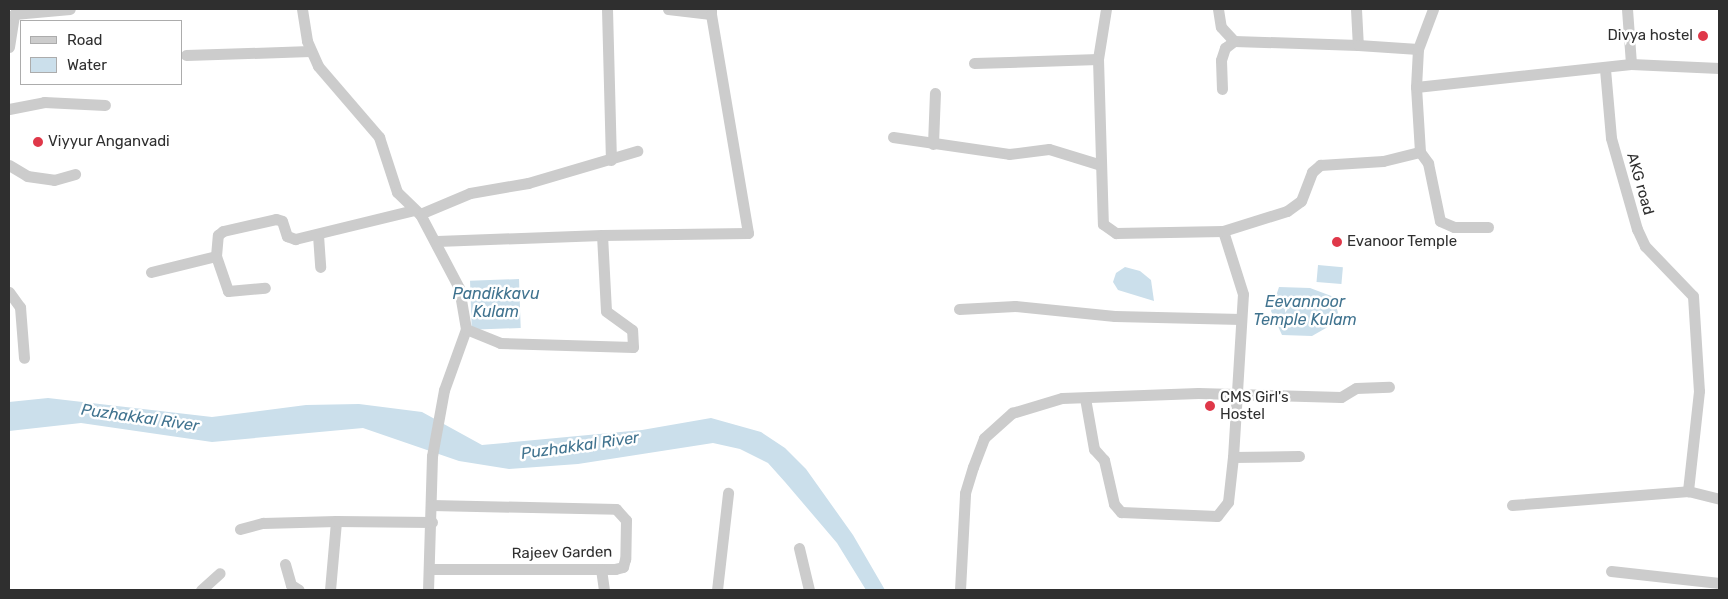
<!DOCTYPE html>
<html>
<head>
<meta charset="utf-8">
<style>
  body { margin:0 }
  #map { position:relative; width:1728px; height:599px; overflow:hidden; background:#fff; font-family:Rubik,sans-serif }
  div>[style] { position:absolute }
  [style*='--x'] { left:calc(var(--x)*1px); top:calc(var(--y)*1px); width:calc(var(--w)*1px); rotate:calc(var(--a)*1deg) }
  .water>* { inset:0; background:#cbdfeb; transform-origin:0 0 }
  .minor>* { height:11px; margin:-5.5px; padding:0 5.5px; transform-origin:5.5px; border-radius:5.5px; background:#ccc }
  .dots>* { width:14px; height:14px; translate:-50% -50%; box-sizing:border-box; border:2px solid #fff; border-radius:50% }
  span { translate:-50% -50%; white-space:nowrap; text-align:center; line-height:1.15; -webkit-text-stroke:5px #fff; paint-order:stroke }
  .poi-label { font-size:15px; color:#2f2f2f }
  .right { translate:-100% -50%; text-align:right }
  .left { translate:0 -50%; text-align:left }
  .street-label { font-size:15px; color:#2f2f2f }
  .water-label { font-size:16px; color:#40738f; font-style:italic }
  .frame { position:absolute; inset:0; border:10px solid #2f2f2f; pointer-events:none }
  .legend { position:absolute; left:20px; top:20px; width:162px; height:65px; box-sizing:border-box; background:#fff; border:1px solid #acacac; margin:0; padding:6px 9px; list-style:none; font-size:15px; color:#2f2f2f }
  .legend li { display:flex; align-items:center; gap:10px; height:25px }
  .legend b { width:25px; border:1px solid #acacac }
</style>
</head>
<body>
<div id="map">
  <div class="water">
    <div style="left:1318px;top:265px;width:25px;height:17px;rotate:5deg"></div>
    <div style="clip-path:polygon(1125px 267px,1140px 271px,1151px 280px,1154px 301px,1118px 290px,1113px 282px,1116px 273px)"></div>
    <div style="left:519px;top:279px;width:49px;height:49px;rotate:88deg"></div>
    <div style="clip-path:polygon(1279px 287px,1310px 288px,1334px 297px,1338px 313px,1333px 324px,1312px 336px,1282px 335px,1271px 311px)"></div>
    <div style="clip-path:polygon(48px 398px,212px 417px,306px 405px,359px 404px,422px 412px,482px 445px,642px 430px,711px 418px,761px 432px,785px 448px,806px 469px,853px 535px,885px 590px,866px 590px,837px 543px,785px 482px,768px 463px,740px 449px,713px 443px,578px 464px,509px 469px,459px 461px,363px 428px,212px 442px,81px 423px,9px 431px,9px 402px)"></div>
  </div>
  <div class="minor">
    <div style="--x:302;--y:9;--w:32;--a:81"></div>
    <div style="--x:307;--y:41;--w:27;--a:66"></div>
    <div style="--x:318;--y:66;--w:94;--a:49.3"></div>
    <div style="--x:379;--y:137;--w:58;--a:71.9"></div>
    <div style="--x:397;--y:192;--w:32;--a:44"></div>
    <div style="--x:420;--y:214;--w:84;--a:62.2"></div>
    <div style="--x:459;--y:288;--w:42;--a:80.3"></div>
    <div style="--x:466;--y:329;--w:65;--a:109.8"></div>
    <div style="--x:444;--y:390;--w:67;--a:100.3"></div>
    <div style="--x:432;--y:456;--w:134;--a:91.7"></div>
    <div style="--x:607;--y:9;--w:151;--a:88.5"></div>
    <div style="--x:668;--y:9;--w:43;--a:6.6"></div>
    <div style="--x:711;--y:14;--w:5;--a:-90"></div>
    <div style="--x:1106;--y:9;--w:51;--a:99.1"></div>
    <div style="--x:1098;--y:59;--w:165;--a:88.3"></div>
    <div style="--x:1103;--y:224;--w:16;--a:35"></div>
    <div style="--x:1116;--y:233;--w:107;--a:-1.1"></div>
    <div style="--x:1218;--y:9;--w:18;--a:81"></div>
    <div style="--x:1221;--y:27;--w:19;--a:47"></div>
    <div style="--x:1234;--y:41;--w:124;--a:1.8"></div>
    <div style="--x:1356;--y:9;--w:36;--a:87"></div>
    <div style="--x:1358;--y:45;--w:60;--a:3.8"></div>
    <div style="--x:1418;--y:49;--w:38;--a:93"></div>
    <div style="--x:1627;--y:9;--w:55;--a:85.8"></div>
    <div style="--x:9;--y:47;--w:33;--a:-81"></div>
    <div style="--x:14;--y:14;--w:56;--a:-5.1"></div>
    <div style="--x:1418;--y:49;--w:43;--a:-69.4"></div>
    <div style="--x:186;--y:55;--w:124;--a:-1.8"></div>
    <div style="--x:974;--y:63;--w:124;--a:-1.8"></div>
    <div style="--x:1605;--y:69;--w:69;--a:85"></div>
    <div style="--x:1611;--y:138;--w:95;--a:74.1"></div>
    <div style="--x:1637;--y:229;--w:19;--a:65"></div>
    <div style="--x:1645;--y:246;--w:69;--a:46.2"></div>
    <div style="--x:1693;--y:296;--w:95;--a:86.4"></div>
    <div style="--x:1699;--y:391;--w:101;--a:96.3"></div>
    <div style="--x:1222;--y:89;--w:29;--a:-92"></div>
    <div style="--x:1221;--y:60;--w:13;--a:-72"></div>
    <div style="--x:1225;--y:48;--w:11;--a:-38"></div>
    <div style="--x:9;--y:109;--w:36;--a:-11"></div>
    <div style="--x:44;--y:102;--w:61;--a:2.8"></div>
    <div style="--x:893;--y:137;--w:117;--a:8.3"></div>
    <div style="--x:1009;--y:154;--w:40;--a:-7.1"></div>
    <div style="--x:1049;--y:149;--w:54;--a:17.1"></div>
    <div style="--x:933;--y:144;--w:51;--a:-87.8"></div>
    <div style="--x:1420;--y:152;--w:14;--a:54"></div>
    <div style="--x:1428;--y:163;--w:59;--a:78.3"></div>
    <div style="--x:1440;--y:221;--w:15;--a:23"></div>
    <div style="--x:1454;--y:227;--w:34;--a:0"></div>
    <div style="--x:9;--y:165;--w:21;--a:31"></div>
    <div style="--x:27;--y:176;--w:27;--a:8"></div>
    <div style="--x:54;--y:180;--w:22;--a:-16"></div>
    <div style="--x:420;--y:214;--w:54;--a:-22.8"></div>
    <div style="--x:470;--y:193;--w:59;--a:-9.8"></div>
    <div style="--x:528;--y:183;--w:114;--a:-16.4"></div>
    <div style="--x:318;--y:235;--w:32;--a:86"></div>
    <div style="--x:437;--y:241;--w:165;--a:-2.1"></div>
    <div style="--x:216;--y:256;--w:21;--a:-85"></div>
    <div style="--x:218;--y:235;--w:6;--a:-39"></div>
    <div style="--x:223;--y:231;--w:54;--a:-12.8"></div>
    <div style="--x:276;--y:219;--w:6;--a:18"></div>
    <div style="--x:282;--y:221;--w:16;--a:72"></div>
    <div style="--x:287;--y:236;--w:9;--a:21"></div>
    <div style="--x:295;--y:239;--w:122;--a:-13.7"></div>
    <div style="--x:151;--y:272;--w:67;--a:-13.8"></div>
    <div style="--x:216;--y:256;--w:37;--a:71"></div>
    <div style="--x:228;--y:291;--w:37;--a:-5"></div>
    <div style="--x:9;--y:292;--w:19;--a:54"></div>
    <div style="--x:20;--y:307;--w:51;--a:85.5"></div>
    <div style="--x:959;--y:309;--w:56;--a:-3.1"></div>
    <div style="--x:1015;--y:306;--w:100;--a:5.7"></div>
    <div style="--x:1115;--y:316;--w:126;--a:1.4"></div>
    <div style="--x:466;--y:329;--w:37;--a:22"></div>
    <div style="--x:500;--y:343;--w:133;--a:1.7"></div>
    <div style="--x:633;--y:347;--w:17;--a:-93"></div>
    <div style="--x:632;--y:330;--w:32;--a:-144"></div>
    <div style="--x:606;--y:311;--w:76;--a:-93"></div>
    <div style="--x:602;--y:235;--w:146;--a:-0.8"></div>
    <div style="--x:748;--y:233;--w:222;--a:-99.6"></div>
    <div style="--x:1085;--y:398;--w:52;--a:80"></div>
    <div style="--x:1094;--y:449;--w:15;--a:48"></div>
    <div style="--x:1104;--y:460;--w:45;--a:77.2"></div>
    <div style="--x:1114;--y:504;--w:11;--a:49"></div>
    <div style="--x:1121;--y:512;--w:96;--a:2.4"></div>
    <div style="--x:1217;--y:516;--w:18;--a:-52"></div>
    <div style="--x:1228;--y:502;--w:45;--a:-83.7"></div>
    <div style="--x:1233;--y:457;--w:66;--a:-0.9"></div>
    <div style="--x:1233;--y:457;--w:163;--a:-86.5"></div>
    <div style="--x:1243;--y:294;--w:66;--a:-107.6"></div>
    <div style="--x:1223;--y:231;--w:67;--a:-17.4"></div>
    <div style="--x:1287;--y:211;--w:17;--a:-36"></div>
    <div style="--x:1301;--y:201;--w:31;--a:-69"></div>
    <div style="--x:1312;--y:172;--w:11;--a:-41"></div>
    <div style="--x:1320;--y:165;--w:63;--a:-3.6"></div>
    <div style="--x:1383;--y:161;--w:38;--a:-14"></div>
    <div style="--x:1420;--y:152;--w:65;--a:-93.5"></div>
    <div style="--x:1416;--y:87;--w:216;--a:-6.1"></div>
    <div style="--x:1631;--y:64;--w:88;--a:2.6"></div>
    <div style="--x:431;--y:505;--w:185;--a:1.2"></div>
    <div style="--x:616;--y:509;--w:15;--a:48"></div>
    <div style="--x:626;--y:520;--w:39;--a:91"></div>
    <div style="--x:625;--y:559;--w:8;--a:104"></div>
    <div style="--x:623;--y:567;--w:8;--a:166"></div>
    <div style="--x:615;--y:569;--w:183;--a:180"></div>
    <div style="--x:1512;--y:505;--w:177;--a:-4.5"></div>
    <div style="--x:1688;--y:491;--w:32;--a:14"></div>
    <div style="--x:240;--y:529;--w:24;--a:-15"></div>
    <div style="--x:263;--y:523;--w:73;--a:-1.6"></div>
    <div style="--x:799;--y:548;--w:43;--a:76.6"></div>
    <div style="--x:285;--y:564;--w:22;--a:74"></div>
    <div style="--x:291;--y:585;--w:9;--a:32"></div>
    <div style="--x:601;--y:569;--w:21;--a:82"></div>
    <div style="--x:1611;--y:571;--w:109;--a:6.3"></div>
    <div style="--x:201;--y:590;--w:25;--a:-42"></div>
    <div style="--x:330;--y:590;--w:69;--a:-85"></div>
    <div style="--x:336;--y:521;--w:96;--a:0.6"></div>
    <div style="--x:717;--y:590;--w:98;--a:-83.5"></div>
    <div style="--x:960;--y:590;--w:97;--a:-87"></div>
    <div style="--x:965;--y:493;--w:27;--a:-73"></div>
    <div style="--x:973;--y:467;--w:31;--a:-69"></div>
    <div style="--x:984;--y:438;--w:38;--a:-42"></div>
    <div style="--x:1012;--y:413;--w:52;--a:-16.7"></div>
    <div style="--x:1062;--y:398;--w:136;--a:-2.1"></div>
    <div style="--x:1198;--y:393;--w:143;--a:1.6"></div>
    <div style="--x:1341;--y:397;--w:17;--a:-31"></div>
    <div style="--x:1356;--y:388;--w:33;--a:-2"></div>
  </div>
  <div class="dots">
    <div style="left:1703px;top:36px;background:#df3849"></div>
    <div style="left:38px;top:142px;background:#df3849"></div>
    <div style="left:1337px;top:242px;background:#df3849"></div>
    <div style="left:1210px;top:406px;background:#df3849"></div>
  </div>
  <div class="poi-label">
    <span class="right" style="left:1693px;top:36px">Divya hostel</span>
    <span class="left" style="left:48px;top:142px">Viyyur Anganvadi</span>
    <span class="left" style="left:1347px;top:242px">Evanoor Temple</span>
    <span class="left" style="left:1220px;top:406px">CMS Girl's<br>Hostel</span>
  </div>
  <div class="street-label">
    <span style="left:1640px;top:184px;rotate:74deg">AKG road</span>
    <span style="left:562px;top:553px;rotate:-1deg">Rajeev Garden</span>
  </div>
  <div class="water-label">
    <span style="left:496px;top:303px">Pandikkavu<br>Kulam</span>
    <span style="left:1305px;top:311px">Eevannoor<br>Temple Kulam</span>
    <span style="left:140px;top:418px;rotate:8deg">Puzhakkal River</span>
    <span style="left:580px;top:446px;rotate:-8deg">Puzhakkal River</span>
  </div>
  <div class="frame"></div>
  <ul class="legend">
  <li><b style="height:6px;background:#ccc"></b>Road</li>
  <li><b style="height:14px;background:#cbdfeb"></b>Water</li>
  </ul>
</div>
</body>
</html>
